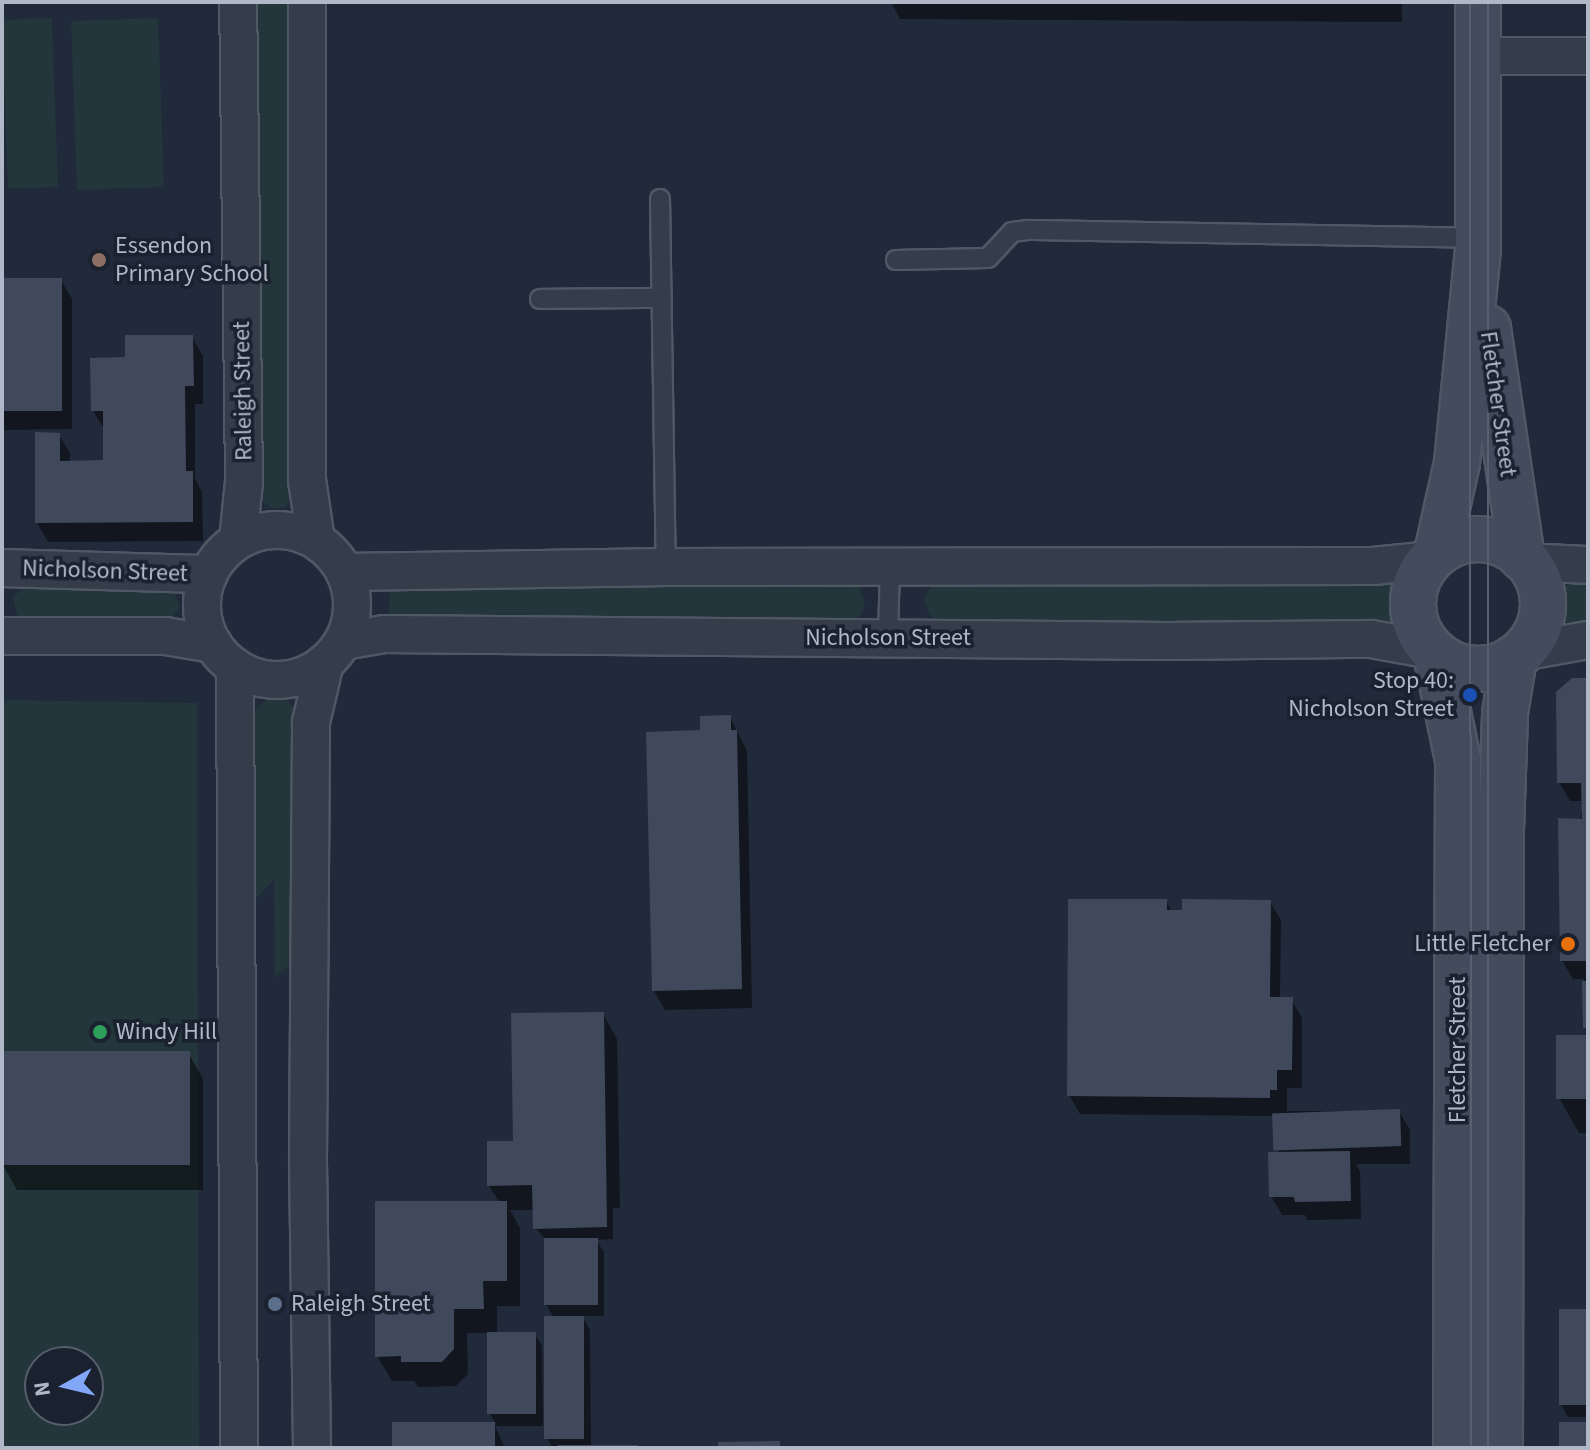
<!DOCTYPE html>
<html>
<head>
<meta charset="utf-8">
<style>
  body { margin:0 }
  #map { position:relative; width:1590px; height:1450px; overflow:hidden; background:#212a3a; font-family:"Source Sans 3",sans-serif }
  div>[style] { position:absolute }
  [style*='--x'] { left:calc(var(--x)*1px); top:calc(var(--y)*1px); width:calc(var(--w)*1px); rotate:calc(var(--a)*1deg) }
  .green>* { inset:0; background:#23363b; transform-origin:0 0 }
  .shadow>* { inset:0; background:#0007 }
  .building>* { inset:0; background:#40495c; transform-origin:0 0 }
  .roads { filter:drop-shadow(2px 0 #505765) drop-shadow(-2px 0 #505765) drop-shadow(0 2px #505765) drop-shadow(0 -2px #505765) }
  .lane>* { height:18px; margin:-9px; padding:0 9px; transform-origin:9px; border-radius:9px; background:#353c4a }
  .street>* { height:36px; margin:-18px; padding:0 18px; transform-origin:18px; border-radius:18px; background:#353c4a }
  .street>.ring { margin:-18px; padding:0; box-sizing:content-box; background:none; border:36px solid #353c4a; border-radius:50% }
  .secondary>* { height:44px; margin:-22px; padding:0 22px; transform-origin:22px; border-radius:22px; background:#434b5d }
  .secondary>.ring { margin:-22px; padding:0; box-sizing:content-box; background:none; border:44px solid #434b5d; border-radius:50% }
  .tram>* { height:2px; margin:-1px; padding:0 1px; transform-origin:1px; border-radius:1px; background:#576071 }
  .dots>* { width:22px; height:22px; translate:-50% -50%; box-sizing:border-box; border:4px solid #1a212f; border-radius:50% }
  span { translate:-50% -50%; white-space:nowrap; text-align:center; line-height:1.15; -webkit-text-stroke:7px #1a212f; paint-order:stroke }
  .poi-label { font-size:24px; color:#b0b7c6 }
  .left { translate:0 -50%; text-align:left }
  .right { translate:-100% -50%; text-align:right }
  .street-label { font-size:24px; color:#b0b7c6 }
  .frame { position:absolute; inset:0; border:4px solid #b0b7c6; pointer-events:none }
  .north { position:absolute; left:24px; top:1346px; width:80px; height:80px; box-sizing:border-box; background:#1a212f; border:2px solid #565d6b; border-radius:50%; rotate:262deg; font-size:22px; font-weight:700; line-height:32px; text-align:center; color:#b0b7c6 }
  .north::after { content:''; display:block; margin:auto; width:28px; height:36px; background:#82a7f9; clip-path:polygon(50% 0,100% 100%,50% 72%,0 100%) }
</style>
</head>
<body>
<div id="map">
  <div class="green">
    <div style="clip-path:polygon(252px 2px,291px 2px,295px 489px,285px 507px,272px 508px,258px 498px)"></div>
    <div style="left:52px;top:18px;width:169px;height:50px;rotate:88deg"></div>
    <div style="left:158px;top:18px;width:169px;height:87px;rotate:88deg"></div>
    <div style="clip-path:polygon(390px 581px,859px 584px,865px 604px,861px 615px,849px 623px,389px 624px)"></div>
    <div style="clip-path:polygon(1387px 581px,1397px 590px,1400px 607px,1397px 618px,1387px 624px,947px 624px,930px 616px,924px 600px,932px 584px)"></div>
    <div style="clip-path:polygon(1576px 581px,1588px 581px,1588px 624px,1567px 622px,1557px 609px,1560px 590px)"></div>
    <div style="clip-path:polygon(27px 584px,172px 586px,180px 607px,173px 617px,159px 623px,23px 621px,17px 615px,13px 597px)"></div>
    <div style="clip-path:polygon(276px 697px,288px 701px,298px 713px,297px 959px,275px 977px,274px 880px,251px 904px,251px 713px,266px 700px)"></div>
    <div style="clip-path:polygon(evenodd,2px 700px,197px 703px,199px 1448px,2px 1448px,2px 700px,40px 1362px,88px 1362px,88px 1410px,40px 1410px,40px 1362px)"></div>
  </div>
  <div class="shadow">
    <div style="clip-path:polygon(891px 2px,1402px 2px,1402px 22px,900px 19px)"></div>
    <div style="clip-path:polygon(61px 280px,72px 299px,72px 429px,2px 430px,2px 281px)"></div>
    <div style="clip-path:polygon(192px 337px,203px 356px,203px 404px,195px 404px,195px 479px,202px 492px,203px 541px,48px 542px,37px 523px,59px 435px,70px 453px,70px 463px,105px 462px,104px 429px,93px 411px,127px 359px)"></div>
    <div style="clip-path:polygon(1588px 680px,1588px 1034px,1585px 1027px,1584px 979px,1573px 979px,1562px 960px,1583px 801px,1570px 801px,1559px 782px)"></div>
    <div style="clip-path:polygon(730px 717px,747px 751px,752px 1008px,665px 1010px,654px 991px)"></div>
    <div style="clip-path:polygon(1166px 901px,1172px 912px,1270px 902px,1281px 920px,1280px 999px,1291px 999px,1302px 1018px,1302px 1088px,1287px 1088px,1287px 1111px,1399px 1111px,1410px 1130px,1410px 1164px,1356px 1164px,1360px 1172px,1361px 1219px,1307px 1220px,1305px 1215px,1282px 1215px,1271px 1196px,1280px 1154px,1275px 1146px,1274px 1116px,1080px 1114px,1069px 1095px)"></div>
    <div style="clip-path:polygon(603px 1014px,617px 1039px,620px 1208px,613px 1208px,613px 1239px,596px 1240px,604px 1252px,604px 1316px,582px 1316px,590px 1330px,591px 1447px,638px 1448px,536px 1448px,552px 1447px,547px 1438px,554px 1318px,546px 1304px,546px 1240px,535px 1228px,535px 1210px,510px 1210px,520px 1228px,520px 1306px,497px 1306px,497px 1334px,535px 1334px,542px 1346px,543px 1426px,495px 1426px,505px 1448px,395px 1448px,394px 1425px,496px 1424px,490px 1414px,489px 1333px,467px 1333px,468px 1374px,456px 1386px,418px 1387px,414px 1381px,392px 1381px,377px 1356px,500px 1203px,489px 1186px)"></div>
    <div style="clip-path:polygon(1588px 1037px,1588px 1133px,1579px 1133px,1559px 1098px)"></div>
    <div style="clip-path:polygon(189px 1054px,203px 1079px,203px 1190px,17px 1190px,3px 1165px)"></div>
    <div style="clip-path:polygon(1588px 1311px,1588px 1417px,1568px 1417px,1561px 1404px)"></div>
  </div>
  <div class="building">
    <div style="left:62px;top:278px;width:133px;height:60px;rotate:90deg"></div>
    <div style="clip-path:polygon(125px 335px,193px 335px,194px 386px,185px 386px,186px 471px,193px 471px,193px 522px,35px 523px,35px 432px,60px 433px,60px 461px,103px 460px,103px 411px,91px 411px,90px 358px,125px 357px)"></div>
    <div style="clip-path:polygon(1572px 678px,1588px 678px,1588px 961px,1560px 961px,1558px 818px,1582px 819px,1581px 783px,1557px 783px,1556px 692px)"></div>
    <div style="clip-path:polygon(731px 715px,731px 730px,737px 730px,742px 989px,652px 991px,646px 732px,700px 730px,700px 716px)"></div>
    <div style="clip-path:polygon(1068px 899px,1167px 899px,1167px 910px,1182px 910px,1182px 899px,1271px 900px,1270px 997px,1293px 997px,1292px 1070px,1277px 1070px,1277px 1090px,1270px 1090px,1270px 1098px,1067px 1096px)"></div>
    <div style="clip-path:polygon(1582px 981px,1588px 981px,1588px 1028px,1583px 1028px)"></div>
    <div style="clip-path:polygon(604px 1012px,607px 1227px,533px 1229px,532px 1185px,487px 1186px,487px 1141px,513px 1141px,511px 1013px)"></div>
    <div style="left:1588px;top:1035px;width:64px;height:32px;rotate:90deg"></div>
    <div style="left:2px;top:1051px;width:188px;height:114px"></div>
    <div style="left:1400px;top:1109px;width:37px;height:128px;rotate:88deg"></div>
    <div style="clip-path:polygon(1350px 1151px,1351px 1201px,1295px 1202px,1294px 1197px,1269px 1197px,1268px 1152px)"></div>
    <div style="clip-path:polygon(375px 1201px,507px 1201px,507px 1281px,483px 1281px,484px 1309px,454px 1309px,454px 1349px,442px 1362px,401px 1362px,401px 1356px,375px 1357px)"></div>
    <div style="left:544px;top:1238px;width:54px;height:67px"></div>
    <div style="left:1559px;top:1309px;width:29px;height:96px"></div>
    <div style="left:544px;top:1316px;width:40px;height:123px"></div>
    <div style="left:487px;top:1332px;width:49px;height:82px"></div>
    <div style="left:495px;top:1422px;width:26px;height:103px;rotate:90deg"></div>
    <div style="left:1559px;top:1422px;width:29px;height:26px"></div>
    <div style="clip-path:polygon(780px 1441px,780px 1448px,718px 1448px,718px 1442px)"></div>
    <div style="left:558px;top:1445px;width:80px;height:3px"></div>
  </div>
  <div class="roads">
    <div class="lane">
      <div style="--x:660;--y:199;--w:368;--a:89.1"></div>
      <div style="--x:896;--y:260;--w:92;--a:-1.2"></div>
      <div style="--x:988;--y:258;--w:35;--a:-47"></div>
      <div style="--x:1012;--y:232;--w:17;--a:-7"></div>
      <div style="--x:1029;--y:230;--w:450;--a:1"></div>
      <div style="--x:540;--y:299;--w:122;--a:-0.5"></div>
      <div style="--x:888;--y:637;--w:70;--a:-88.4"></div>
    </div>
    <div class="street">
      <div style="--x:307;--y:2;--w:478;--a:90"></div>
      <div style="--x:307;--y:480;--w:61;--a:81.5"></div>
      <div style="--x:1478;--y:56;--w:110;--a:0"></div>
      <div class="ring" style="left:202px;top:530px;width:114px;height:114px"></div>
      <div style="--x:238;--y:540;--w:58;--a:-84.1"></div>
      <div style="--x:244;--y:482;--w:480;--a:-90.7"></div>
      <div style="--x:1526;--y:562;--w:62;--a:2.8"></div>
      <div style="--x:2;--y:568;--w:207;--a:1.7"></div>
      <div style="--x:345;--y:572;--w:321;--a:-0.9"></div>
      <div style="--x:666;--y:567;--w:707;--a:-0.08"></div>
      <div style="--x:1373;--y:566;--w:57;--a:-6"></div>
      <div style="--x:2;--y:636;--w:163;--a:0"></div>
      <div style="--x:165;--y:636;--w:49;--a:9.5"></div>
      <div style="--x:343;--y:641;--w:42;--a:-9.7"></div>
      <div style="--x:384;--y:634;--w:784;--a:0.51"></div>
      <div style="--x:1168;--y:641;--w:203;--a:-0.6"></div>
      <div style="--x:1371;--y:639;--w:62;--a:10.2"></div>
      <div style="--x:1521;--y:652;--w:68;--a:-10.2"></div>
      <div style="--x:235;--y:667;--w:781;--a:89.71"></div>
      <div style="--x:312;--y:1448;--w:290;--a:-90.8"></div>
      <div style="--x:308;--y:1158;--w:436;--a:-89.6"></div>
      <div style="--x:311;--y:722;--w:61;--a:-76.7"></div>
    </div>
    <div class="secondary">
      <div style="--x:1488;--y:328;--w:232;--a:81.6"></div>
      <div class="ring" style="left:1413px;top:539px;width:86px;height:86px"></div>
      <div style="--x:1437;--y:553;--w:92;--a:-77.5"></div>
      <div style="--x:1457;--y:463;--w:214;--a:-84.4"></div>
      <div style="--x:1478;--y:250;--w:248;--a:-90"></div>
      <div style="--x:1436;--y:654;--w:108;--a:78.3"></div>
      <div style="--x:1458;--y:760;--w:688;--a:90.17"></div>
      <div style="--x:1500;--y:1448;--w:618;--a:-89.91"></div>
      <div style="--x:1501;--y:830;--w:117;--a:-88"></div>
      <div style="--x:1505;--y:713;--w:56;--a:-80.7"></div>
    </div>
  </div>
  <div class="tram">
    <div style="--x:1470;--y:2;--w:1446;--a:89.96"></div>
    <div style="--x:1488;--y:2;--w:1446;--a:90"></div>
  </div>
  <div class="dots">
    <div style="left:99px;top:260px;background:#8d6e63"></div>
    <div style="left:1470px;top:695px;background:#1a4fb4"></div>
    <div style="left:1568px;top:944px;background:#e8710a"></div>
    <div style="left:100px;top:1032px;background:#2e9e5b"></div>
    <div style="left:275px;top:1304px;background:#5c6f8a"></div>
  </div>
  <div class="poi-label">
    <span class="left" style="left:115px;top:260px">Essendon<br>Primary School</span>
    <span class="right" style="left:1454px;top:695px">Stop 40:<br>Nicholson Street</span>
    <span class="right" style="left:1552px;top:944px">Little Fletcher</span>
    <span class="left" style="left:116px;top:1032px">Windy Hill</span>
    <span class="left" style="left:291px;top:1304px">Raleigh Street</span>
  </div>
  <div class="street-label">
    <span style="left:243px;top:391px;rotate:-91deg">Raleigh Street</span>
    <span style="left:1498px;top:404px;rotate:82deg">Fletcher Street</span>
    <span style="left:105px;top:571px;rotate:2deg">Nicholson Street</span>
    <span style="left:888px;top:638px">Nicholson Street</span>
    <span style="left:1458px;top:1050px;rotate:-90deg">Fletcher Street</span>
  </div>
  <div class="frame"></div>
  <div class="north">N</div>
</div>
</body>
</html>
